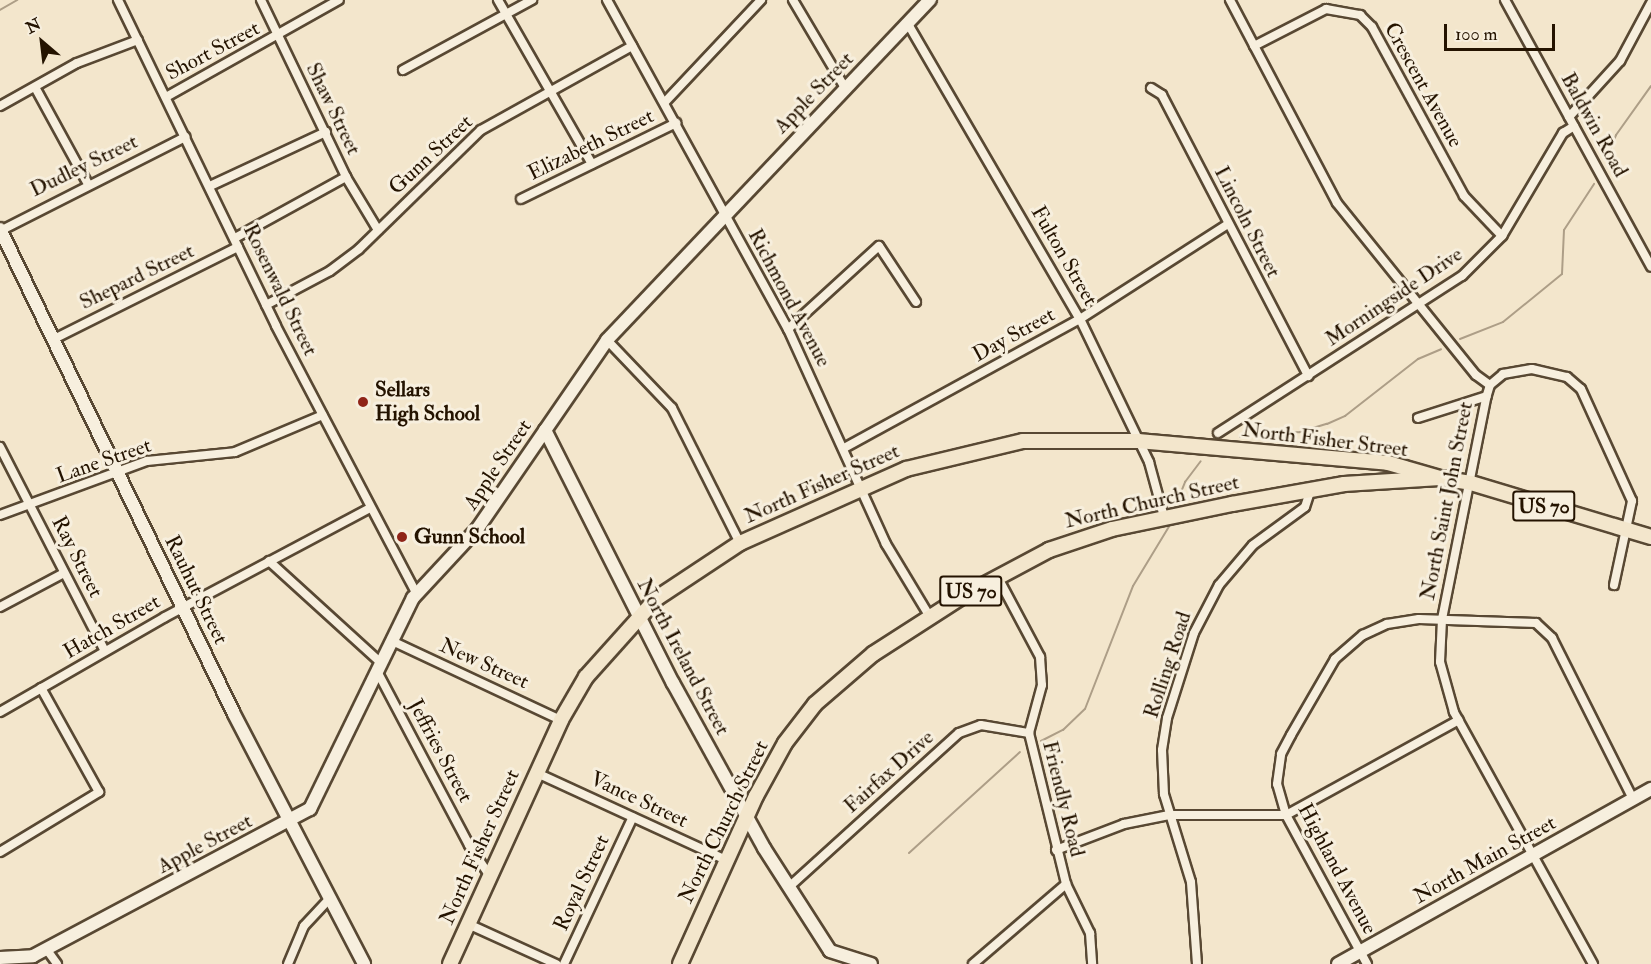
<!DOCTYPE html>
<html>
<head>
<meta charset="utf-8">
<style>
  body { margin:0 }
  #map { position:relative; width:1651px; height:964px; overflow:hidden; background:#f3e6cc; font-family:"IM FELL Double Pica",serif }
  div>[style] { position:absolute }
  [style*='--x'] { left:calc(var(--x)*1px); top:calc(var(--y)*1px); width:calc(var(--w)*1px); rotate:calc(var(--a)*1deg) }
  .stream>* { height:2px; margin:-1px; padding:0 1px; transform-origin:1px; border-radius:1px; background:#ad9e87 }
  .roads { filter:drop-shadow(2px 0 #584833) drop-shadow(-2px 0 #584833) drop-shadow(0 2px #584833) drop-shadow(0 -2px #584833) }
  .street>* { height:8px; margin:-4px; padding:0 4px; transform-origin:4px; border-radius:4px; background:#f7efde }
  .secondary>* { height:12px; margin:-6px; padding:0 6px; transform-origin:6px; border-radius:6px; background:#f7efde }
  .primary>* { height:14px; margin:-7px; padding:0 7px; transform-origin:7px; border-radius:7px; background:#f3e6cc }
  .dots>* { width:16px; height:16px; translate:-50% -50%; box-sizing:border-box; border:3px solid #f7efde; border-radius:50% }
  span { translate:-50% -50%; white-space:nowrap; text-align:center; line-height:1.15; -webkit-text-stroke:6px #f7efde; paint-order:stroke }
  .shield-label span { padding:2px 4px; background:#f7efde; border:2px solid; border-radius:4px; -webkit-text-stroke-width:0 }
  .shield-label { font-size:20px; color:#241300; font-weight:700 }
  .street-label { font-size:21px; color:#241300 }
  .poi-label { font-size:21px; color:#241300; font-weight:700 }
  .left { translate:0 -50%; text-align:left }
  .north { position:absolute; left:12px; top:12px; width:60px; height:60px; -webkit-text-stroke:4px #f7efde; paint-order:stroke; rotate:332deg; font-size:16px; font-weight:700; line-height:24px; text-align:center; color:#241300 }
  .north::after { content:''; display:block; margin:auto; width:21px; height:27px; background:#241300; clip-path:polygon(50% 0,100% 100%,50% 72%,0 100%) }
  .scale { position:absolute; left:1444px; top:24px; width:111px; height:27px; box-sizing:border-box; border:3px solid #241300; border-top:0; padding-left:8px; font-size:18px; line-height:21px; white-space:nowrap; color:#241300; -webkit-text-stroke:4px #f7efde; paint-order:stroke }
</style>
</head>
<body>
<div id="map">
  <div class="stream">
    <div style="--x:0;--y:10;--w:20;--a:-30"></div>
    <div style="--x:1606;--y:160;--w:27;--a:-68"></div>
    <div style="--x:1616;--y:135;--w:60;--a:-54.5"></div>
    <div style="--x:1460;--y:339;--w:46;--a:-21.6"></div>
    <div style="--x:1503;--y:322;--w:76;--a:-39.1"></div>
    <div style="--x:1562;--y:274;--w:44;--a:-87.4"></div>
    <div style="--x:1564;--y:230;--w:55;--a:-56.9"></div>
    <div style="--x:1240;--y:437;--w:25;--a:-14"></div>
    <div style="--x:1264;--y:431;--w:36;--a:2"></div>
    <div style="--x:1300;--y:432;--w:28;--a:-17"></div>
    <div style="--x:1327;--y:424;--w:20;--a:-24"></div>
    <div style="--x:1345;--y:416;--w:93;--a:-38"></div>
    <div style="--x:1418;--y:359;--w:25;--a:-23"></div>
    <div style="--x:1177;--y:502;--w:22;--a:-68"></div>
    <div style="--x:1185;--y:482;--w:26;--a:-53"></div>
    <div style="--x:1041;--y:741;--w:25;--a:-27"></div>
    <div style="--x:1063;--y:730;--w:30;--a:-44"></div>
    <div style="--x:1085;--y:709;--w:132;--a:-68.7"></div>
    <div style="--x:1133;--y:586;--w:71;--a:-58.8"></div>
    <div style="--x:909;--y:853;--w:150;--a:-42.3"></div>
  </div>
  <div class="roads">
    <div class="street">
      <div style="--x:118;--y:0;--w:362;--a:64.1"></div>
      <div style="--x:276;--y:326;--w:301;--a:62.3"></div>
      <div style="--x:261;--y:0;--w:196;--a:64.3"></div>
      <div style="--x:346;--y:177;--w:62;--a:58.9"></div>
      <div style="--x:498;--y:0;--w:189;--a:60.2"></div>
      <div style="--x:607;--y:0;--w:376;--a:61.2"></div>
      <div style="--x:788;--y:329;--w:236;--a:65.5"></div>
      <div style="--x:886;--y:544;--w:85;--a:58.9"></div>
      <div style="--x:793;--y:0;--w:102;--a:59.4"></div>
      <div style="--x:1230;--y:0;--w:229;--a:62.2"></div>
      <div style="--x:1337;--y:203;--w:221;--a:51.1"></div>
      <div style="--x:1476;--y:375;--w:17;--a:36"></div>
      <div style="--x:1505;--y:0;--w:304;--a:61.3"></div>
      <div style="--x:908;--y:24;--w:341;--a:59.8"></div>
      <div style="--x:1080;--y:319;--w:159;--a:64.2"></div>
      <div style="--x:1149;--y:462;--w:57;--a:74.7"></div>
      <div style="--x:1254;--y:46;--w:81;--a:-27.2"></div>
      <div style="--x:1326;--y:9;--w:35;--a:10"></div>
      <div style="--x:1360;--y:15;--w:17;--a:45"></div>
      <div style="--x:1372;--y:27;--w:192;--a:61.4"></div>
      <div style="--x:1464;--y:196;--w:55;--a:46.5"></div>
      <div style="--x:403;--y:70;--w:147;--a:-28.5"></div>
      <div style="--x:1151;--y:88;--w:13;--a:32"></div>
      <div style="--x:1162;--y:95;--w:317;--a:62.5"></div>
      <div style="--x:36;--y:89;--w:108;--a:61.3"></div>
      <div style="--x:166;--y:97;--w:198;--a:-29.3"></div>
      <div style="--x:665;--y:102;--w:140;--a:-46.7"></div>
      <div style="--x:0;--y:106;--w:88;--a:-29.2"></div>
      <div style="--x:77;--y:63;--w:65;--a:-20.7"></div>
      <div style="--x:1569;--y:117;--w:76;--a:-47.7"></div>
      <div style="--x:1620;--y:61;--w:66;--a:-61.9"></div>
      <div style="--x:210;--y:186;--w:128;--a:-25"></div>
      <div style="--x:521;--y:199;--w:173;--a:-26.1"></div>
      <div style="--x:0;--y:231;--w:208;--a:-26.9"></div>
      <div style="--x:235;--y:238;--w:127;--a:-28.8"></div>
      <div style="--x:266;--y:305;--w:72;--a:-28"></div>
      <div style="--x:330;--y:271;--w:36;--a:-37"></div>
      <div style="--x:359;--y:249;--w:170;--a:-44.3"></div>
      <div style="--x:481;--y:130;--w:173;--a:-29.1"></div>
      <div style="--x:788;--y:329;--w:123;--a:-42.4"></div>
      <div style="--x:879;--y:246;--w:67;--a:56.5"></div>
      <div style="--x:52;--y:340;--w:208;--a:-26.6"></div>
      <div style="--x:607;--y:340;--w:94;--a:46.3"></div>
      <div style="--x:672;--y:408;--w:151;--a:63.3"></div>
      <div style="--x:1418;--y:418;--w:72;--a:-17.7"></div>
      <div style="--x:1218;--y:433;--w:290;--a:-32.8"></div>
      <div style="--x:1462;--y:276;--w:57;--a:-45"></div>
      <div style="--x:1502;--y:236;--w:120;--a:-59.4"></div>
      <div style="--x:1563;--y:133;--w:13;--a:-32"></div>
      <div style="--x:0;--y:447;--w:229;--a:62.8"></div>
      <div style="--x:844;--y:448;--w:269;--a:-28.7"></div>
      <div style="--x:1080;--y:319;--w:176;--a:-32.7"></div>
      <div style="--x:0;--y:515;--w:157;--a:-20.2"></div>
      <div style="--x:147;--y:461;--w:88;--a:-5.8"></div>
      <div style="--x:235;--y:452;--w:95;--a:-22.8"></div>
      <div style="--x:269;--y:561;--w:151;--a:42.3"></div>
      <div style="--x:997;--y:576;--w:92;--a:62"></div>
      <div style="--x:1040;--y:657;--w:28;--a:86"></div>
      <div style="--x:1042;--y:685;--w:50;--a:105.2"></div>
      <div style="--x:1029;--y:733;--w:155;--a:76.2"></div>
      <div style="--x:1066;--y:884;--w:55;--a:63.9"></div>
      <div style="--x:1090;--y:933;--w:31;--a:86"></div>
      <div style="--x:0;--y:607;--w:72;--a:-28"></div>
      <div style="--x:392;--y:641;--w:187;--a:25.1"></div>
      <div style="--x:378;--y:673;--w:195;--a:62.1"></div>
      <div style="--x:469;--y:845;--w:37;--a:56"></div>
      <div style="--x:0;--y:712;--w:190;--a:-29.9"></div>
      <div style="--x:165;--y:617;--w:232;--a:-28"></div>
      <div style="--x:537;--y:773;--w:208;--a:24.7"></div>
      <div style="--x:1056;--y:850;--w:73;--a:-20.9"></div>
      <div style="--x:1124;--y:824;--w:46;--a:-11.3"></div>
      <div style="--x:1169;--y:815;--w:117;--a:0"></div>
      <div style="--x:1286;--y:815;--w:197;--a:-28.8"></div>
      <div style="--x:0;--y:852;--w:116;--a:-31.2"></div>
      <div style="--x:99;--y:792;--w:119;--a:-119.1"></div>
      <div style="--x:789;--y:887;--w:229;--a:-42.2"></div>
      <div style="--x:959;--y:733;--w:23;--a:-20"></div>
      <div style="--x:981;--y:725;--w:49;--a:9.5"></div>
      <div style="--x:468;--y:924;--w:97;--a:24.4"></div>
      <div style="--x:47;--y:950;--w:17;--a:54"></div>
      <div style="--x:288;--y:964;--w:41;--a:-67.2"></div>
      <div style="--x:304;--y:926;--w:38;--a:-47"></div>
      <div style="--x:564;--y:964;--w:162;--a:-64.9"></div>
      <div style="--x:973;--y:964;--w:123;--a:-40.7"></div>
      <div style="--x:1197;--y:964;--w:82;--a:-94.2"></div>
      <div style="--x:1191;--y:882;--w:92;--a:-107.1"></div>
      <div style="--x:1164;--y:794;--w:44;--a:-92.6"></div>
      <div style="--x:1162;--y:750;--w:32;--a:-81"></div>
      <div style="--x:1167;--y:718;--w:89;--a:-72.4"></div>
      <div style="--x:1194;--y:633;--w:54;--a:-62.5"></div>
      <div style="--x:1219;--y:585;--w:52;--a:-49.6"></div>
      <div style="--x:1253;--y:545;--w:64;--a:-36.2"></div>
      <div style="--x:1305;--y:507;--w:19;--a:-72"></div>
      <div style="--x:1367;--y:964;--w:170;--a:-118.5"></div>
      <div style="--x:1286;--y:815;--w:32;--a:-106"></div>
      <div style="--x:1277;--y:784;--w:30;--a:-82"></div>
      <div style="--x:1281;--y:754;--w:21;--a:-62"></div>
      <div style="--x:1291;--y:735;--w:88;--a:-59.9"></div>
      <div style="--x:1335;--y:659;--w:37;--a:-41"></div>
      <div style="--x:1363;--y:635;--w:26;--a:-25"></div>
      <div style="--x:1387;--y:624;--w:32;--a:-9"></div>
      <div style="--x:1419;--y:619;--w:117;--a:2"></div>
      <div style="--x:1536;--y:623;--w:22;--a:43"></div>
      <div style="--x:1552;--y:638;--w:180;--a:63.3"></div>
      <div style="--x:1593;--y:964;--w:288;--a:-118.9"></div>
      <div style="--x:1454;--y:712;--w:52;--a:-105.6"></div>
      <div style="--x:1440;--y:662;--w:43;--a:-87.3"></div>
      <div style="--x:1442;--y:619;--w:225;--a:-78.7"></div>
      <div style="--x:1486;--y:398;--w:14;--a:-73"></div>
      <div style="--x:1490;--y:385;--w:17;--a:-40"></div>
      <div style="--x:1503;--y:374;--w:29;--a:-10"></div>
      <div style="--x:1532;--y:369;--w:36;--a:13"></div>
      <div style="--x:1567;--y:377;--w:18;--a:41"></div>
      <div style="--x:1581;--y:389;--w:123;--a:65.5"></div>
      <div style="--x:1632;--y:501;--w:86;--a:102.1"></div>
    </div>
    <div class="secondary">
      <div style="--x:0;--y:229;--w:538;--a:64.24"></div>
      <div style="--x:234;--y:714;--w:282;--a:62.5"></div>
      <div style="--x:545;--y:430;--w:284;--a:63.2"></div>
      <div style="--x:673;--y:683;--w:188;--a:61.1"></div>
      <div style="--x:764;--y:848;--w:122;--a:57.3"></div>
      <div style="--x:830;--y:951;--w:43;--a:17.6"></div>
      <div style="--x:0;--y:958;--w:33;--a:-3"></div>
      <div style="--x:33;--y:956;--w:314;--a:-28"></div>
      <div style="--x:310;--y:809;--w:235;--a:-64"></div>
      <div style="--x:413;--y:598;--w:96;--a:-47.1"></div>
      <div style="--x:478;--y:528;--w:228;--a:-55.5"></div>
      <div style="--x:607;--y:340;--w:469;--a:-46.5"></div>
      <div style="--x:1338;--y:964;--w:359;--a:-29.2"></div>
    </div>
    <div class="primary">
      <div style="--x:450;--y:964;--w:268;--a:-65.5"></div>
      <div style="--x:561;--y:720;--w:50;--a:-59.8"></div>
      <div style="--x:586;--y:677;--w:106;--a:-48.1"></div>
      <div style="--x:657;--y:598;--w:100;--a:-33.5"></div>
      <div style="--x:740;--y:543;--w:182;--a:-24"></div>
      <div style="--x:906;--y:469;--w:120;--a:-13.5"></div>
      <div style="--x:1023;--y:441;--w:115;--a:0"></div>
      <div style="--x:1138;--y:441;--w:251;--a:5"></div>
      <div style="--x:1388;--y:463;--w:54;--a:16.1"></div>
      <div style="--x:680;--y:964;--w:184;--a:-65.7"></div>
      <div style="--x:756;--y:796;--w:60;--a:-61.3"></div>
      <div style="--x:785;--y:743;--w:49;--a:-52.4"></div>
      <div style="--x:815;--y:704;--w:77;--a:-40.8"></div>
      <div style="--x:873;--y:654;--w:107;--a:-32.8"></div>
      <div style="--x:963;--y:596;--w:98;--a:-28.1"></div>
      <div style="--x:1049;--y:550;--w:66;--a:-18.4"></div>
      <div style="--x:1112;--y:529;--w:123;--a:-11.8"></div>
      <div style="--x:1232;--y:504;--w:114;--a:-10.1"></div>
      <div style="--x:1344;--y:484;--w:96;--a:-3.6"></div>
      <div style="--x:1440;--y:478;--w:31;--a:9"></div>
      <div style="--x:1471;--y:483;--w:188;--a:16.7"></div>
    </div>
  </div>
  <div class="dots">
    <div style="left:363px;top:402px;background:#8f2418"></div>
    <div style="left:402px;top:537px;background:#8f2418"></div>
  </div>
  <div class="shield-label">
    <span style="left:1544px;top:506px">US 70</span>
    <span style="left:971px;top:591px">US 70</span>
  </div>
  <div class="street-label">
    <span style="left:213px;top:51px;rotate:-28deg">Short Street</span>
    <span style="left:1423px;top:85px;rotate:61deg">Crescent Avenue</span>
    <span style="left:814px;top:93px;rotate:-46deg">Apple Street</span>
    <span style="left:333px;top:109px;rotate:64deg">Shaw Street</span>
    <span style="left:1594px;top:125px;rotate:61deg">Baldwin Road</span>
    <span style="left:591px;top:145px;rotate:-26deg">Elizabeth Street</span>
    <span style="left:431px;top:155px;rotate:-43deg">Gunn Street</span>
    <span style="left:84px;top:166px;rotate:-26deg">Dudley Street</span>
    <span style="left:1247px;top:222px;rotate:63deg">Lincoln Street</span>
    <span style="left:1064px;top:256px;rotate:60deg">Fulton Street</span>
    <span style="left:137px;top:277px;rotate:-26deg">Shepard Street</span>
    <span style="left:280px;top:290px;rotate:64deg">Rosenwald Street</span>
    <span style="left:1394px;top:297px;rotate:-34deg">Morningside Drive</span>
    <span style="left:789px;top:298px;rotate:62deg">Richmond Avenue</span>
    <span style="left:1014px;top:335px;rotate:-29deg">Day Street</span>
    <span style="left:1325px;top:440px;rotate:7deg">North Fisher Street</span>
    <span style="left:104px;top:461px;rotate:-19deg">Lane Street</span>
    <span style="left:498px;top:465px;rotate:-56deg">Apple Street</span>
    <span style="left:822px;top:484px;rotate:-24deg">North Fisher Street</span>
    <span style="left:1447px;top:501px;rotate:-79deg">North Saint John Street</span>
    <span style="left:1152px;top:502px;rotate:-13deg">North Church Street</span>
    <span style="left:77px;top:557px;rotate:63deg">Ray Street</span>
    <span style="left:196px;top:590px;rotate:64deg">Rauhut Street</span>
    <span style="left:112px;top:627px;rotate:-30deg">Hatch Street</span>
    <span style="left:683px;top:657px;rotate:62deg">North Ireland Street</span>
    <span style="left:484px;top:664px;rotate:24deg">New Street</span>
    <span style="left:1168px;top:665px;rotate:-72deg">Rolling Road</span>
    <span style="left:440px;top:751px;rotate:62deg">Jeffries Street</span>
    <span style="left:889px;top:772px;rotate:-42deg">Fairfax Drive</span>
    <span style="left:1063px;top:799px;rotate:76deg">Friendly Road</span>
    <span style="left:639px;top:800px;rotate:25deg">Vance Street</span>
    <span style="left:724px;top:822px;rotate:-64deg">North Church Street</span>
    <span style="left:205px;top:844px;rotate:-28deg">Apple Street</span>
    <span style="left:480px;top:847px;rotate:-66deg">North Fisher Street</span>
    <span style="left:1485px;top:860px;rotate:-29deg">North Main Street</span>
    <span style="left:1337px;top:869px;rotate:62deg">Highland Avenue</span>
    <span style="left:582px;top:883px;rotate:-65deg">Royal Street</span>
  </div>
  <div class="poi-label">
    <span class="left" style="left:375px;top:402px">Sellars<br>High School</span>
    <span class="left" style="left:414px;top:537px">Gunn School</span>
  </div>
  <div class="north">N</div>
  <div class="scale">100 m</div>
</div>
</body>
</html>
